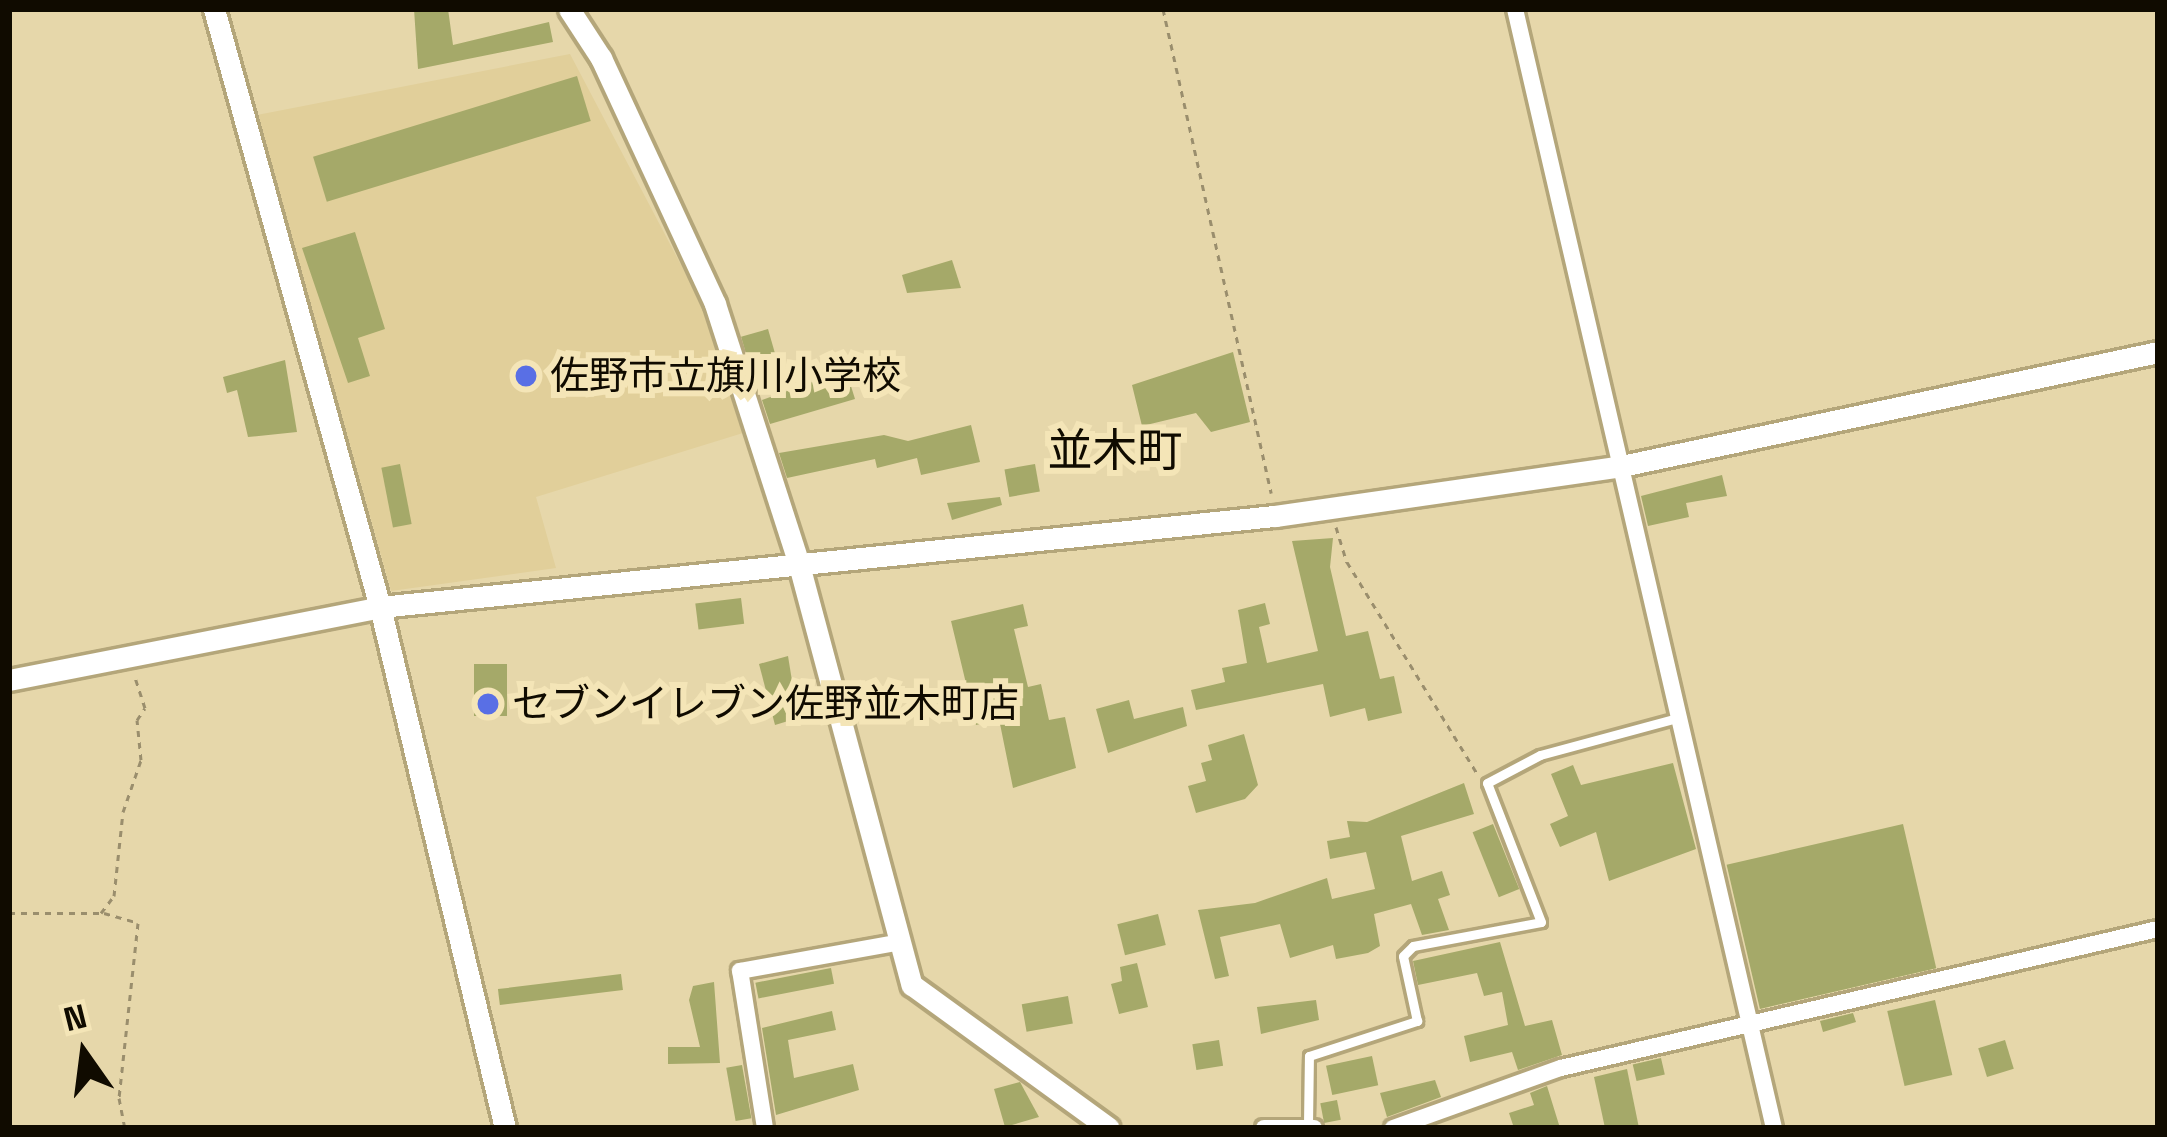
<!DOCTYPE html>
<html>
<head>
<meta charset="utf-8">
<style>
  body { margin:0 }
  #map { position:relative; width:2167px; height:1137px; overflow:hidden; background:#e6d7aa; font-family:"Space Grotesk","Noto Sans JP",sans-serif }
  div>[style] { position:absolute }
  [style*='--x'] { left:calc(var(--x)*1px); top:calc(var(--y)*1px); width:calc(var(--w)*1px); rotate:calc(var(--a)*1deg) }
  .built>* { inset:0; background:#e1cf9a }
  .building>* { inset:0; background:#a5a969; transform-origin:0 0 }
  .path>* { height:3px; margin-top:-1.5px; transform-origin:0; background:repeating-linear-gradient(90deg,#9a8e6d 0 6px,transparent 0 12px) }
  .roads { filter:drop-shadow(3px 0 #b4a67a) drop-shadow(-3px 0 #b4a67a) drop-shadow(0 3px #b4a67a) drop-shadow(0 -3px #b4a67a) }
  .service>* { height:9px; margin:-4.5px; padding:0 4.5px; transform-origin:4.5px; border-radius:4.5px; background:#fff }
  .minor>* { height:16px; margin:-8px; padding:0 8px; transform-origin:8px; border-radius:8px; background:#fff }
  .tertiary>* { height:21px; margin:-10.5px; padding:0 10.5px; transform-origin:10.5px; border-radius:10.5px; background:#fff }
  .dots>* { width:33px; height:33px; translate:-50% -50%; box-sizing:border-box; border:6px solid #f4e5b7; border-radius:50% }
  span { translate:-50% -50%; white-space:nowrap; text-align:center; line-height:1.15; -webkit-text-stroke:12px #f4e5b7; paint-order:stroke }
  .poi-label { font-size:39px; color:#100b00 }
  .left { translate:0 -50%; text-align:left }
  .quarter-label { font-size:45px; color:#100b00 }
  .frame { position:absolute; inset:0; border:12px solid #100b00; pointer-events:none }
  .north { position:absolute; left:24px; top:993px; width:120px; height:120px; -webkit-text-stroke:9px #f4e5b7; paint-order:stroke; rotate:346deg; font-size:33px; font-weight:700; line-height:48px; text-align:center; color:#100b00 }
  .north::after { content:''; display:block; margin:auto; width:42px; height:54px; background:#100b00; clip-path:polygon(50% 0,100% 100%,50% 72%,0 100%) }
</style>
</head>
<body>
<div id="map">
  <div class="built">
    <div style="clip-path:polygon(570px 54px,700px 301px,743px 433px,536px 497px,556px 568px,391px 591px,257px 115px)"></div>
  </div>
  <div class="building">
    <div style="clip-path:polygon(414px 9px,448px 9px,453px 45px,549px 22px,553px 42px,418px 69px)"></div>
    <div style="left:577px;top:76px;width:47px;height:276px;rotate:73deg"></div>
    <div style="clip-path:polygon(355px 232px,385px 329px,358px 338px,370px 376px,348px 383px,302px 248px)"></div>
    <div style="clip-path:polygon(952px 260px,961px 288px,907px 293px,902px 275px)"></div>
    <div style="left:768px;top:329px;width:32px;height:28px;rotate:74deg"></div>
    <div style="clip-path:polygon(1233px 352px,1250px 422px,1211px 432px,1196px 413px,1142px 426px,1132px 385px)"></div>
    <div style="clip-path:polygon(285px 360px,297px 432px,248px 437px,237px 390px,227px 393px,223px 377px)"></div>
    <div style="clip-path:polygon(846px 370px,855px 399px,770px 424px,762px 400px)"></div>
    <div style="clip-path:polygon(971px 425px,980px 462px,921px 475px,917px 458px,877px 468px,875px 459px,787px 478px,779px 453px,884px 435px,908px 441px)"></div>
    <div style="left:400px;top:464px;width:61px;height:19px;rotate:79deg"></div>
    <div style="left:1035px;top:464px;width:28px;height:31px;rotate:80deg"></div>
    <div style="clip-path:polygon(1722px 475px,1727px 496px,1686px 503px,1689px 517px,1648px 526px,1641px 496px)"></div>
    <div style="clip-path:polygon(1000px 497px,1002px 505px,952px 520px,947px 503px)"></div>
    <div style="clip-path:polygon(1333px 538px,1330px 567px,1346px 636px,1368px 631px,1380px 679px,1394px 676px,1402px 713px,1368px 721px,1365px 708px,1330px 717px,1323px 684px,1196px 710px,1191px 690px,1225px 682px,1222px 668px,1247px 663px,1238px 610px,1265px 603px,1270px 624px,1259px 627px,1267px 663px,1318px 651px,1292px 541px)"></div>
    <div style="left:741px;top:598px;width:26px;height:46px;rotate:83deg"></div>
    <div style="clip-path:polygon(1023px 604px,1028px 626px,1014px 629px,1028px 687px,1041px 684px,1049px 720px,1065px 717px,1076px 768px,1013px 788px,999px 719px,976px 725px,951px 621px)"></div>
    <div style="clip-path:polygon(788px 656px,798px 718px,775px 725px,759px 664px)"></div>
    <div style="left:474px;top:664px;width:33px;height:52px"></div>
    <div style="clip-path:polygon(1129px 700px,1134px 719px,1183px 707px,1187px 726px,1108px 753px,1096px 709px)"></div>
    <div style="clip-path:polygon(1244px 734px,1258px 785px,1245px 799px,1196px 813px,1188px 786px,1206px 781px,1201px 763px,1212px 760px,1208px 745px)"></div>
    <div style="clip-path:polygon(1673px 763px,1696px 849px,1609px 881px,1596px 832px,1560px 847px,1550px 824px,1568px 816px,1551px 774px,1573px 765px,1581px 785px)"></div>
    <div style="clip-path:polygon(1464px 783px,1474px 814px,1401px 836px,1412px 881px,1442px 871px,1450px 895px,1438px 899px,1449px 930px,1422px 935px,1411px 904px,1374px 914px,1380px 946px,1368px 953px,1336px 959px,1333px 945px,1290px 958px,1280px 924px,1220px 937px,1229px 976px,1215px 979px,1198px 910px,1255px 903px,1327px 878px,1332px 899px,1375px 889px,1366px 852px,1330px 859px,1327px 841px,1350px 837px,1347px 821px,1367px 822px)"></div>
    <div style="left:1493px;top:824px;width:70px;height:22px;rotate:68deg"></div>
    <div style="left:1903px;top:824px;width:148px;height:181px;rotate:77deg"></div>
    <div style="left:1158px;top:914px;width:32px;height:42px;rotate:76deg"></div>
    <div style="clip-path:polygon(1500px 942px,1525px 1026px,1552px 1020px,1562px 1055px,1518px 1070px,1512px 1052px,1470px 1062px,1464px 1036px,1508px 1025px,1502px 992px,1484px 996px,1477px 973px,1418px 985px,1413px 961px)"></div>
    <div style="clip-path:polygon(1137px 963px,1148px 1007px,1119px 1014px,1111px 984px,1122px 981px,1120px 967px)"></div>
    <div style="left:831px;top:968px;width:16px;height:77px;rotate:79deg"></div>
    <div style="left:621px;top:974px;width:16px;height:124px;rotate:83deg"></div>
    <div style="clip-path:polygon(714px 982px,720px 1063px,668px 1064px,668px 1047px,700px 1047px,689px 1000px,693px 986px)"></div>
    <div style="left:1068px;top:996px;width:28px;height:47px;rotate:80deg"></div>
    <div style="clip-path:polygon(1316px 1000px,1319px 1020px,1261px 1034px,1257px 1007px)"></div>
    <div style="left:1935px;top:1000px;width:77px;height:49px;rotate:77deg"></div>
    <div style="clip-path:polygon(832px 1011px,836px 1030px,788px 1040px,794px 1078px,853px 1064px,859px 1090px,776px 1115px,762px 1028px)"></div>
    <div style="clip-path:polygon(1853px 1013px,1856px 1022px,1823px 1032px,1820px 1021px)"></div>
    <div style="left:1219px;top:1040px;width:26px;height:27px;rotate:81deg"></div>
    <div style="left:2005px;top:1040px;width:30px;height:28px;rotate:73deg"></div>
    <div style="left:1372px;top:1056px;width:30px;height:47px;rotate:78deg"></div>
    <div style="left:1661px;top:1058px;width:17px;height:29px;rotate:77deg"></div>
    <div style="left:742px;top:1065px;width:54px;height:16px;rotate:80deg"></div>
    <div style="clip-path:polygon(1627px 1069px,1639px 1128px,1605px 1128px,1594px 1077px)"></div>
    <div style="clip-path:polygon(1435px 1080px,1441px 1097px,1387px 1117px,1380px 1093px)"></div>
    <div style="clip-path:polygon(1020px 1082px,1039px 1117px,1005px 1127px,994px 1089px)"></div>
    <div style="clip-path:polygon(1547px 1086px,1560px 1128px,1514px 1128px,1509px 1113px,1534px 1105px,1530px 1093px)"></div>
    <div style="left:1337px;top:1100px;width:20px;height:17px;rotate:79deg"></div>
  </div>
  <div class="path">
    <div style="--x:1163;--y:9;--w:496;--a:77.4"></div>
    <div style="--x:1336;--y:527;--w:37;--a:73"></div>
    <div style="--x:1347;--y:562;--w:248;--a:58.4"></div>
    <div style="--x:9;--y:913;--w:92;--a:0"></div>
    <div style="--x:101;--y:913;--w:21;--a:-53"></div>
    <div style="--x:114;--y:896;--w:84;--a:-83.9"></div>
    <div style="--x:123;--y:812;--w:55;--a:-70.9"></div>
    <div style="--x:141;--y:760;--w:40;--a:-95.7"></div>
    <div style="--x:137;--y:720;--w:14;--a:-56"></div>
    <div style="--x:145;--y:708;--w:33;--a:-108"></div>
    <div style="--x:104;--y:913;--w:35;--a:16"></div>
    <div style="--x:138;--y:923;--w:176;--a:96.2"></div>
    <div style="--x:119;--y:1098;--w:31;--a:79"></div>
  </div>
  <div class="roads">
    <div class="service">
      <div style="--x:1308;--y:1124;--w:68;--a:-89.2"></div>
      <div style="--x:1309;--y:1056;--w:114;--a:-18"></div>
      <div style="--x:1417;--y:1021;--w:66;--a:-102.2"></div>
      <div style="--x:1403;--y:956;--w:14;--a:-45"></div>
      <div style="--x:1413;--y:946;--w:130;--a:-10.6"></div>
      <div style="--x:1541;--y:922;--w:149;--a:-111.2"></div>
      <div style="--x:1487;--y:783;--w:60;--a:-27.8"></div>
      <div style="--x:1540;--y:755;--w:142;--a:-15.1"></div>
    </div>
    <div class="minor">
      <div style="--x:1515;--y:9;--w:1149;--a:76.97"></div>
      <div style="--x:765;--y:1128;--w:159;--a:-99"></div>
      <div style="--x:740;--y:971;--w:158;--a:-10.2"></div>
      <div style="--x:1264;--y:1128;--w:50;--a:0"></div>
      <div style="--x:1393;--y:1128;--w:178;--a:-19.7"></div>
      <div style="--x:1561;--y:1068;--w:613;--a:-13.11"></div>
    </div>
    <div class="tertiary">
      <div style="--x:214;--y:9;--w:621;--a:74.49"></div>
      <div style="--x:380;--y:607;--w:536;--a:76.51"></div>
      <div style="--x:569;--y:9;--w:59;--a:56.9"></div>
      <div style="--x:601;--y:58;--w:271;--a:65.1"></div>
      <div style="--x:715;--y:304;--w:270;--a:72.1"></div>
      <div style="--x:798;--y:561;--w:439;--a:75"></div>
      <div style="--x:912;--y:985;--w:243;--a:36"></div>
      <div style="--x:9;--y:680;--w:378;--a:-11.1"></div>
      <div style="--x:380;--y:607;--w:900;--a:-5.81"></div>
      <div style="--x:1275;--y:516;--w:345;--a:-8.2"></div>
      <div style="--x:1617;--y:467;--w:553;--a:-12"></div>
    </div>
  </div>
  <div class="dots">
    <div style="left:526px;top:376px;background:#596fe5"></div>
    <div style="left:488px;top:704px;background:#596fe5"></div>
  </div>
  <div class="poi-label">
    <span class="left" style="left:550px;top:376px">佐野市立旗川小学校</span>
    <span class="left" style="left:512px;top:704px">セブンイレブン佐野並木町店</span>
  </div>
  <div class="quarter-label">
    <span style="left:1115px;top:451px">並木町</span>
  </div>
  <div class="frame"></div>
  <div class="north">N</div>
</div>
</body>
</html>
